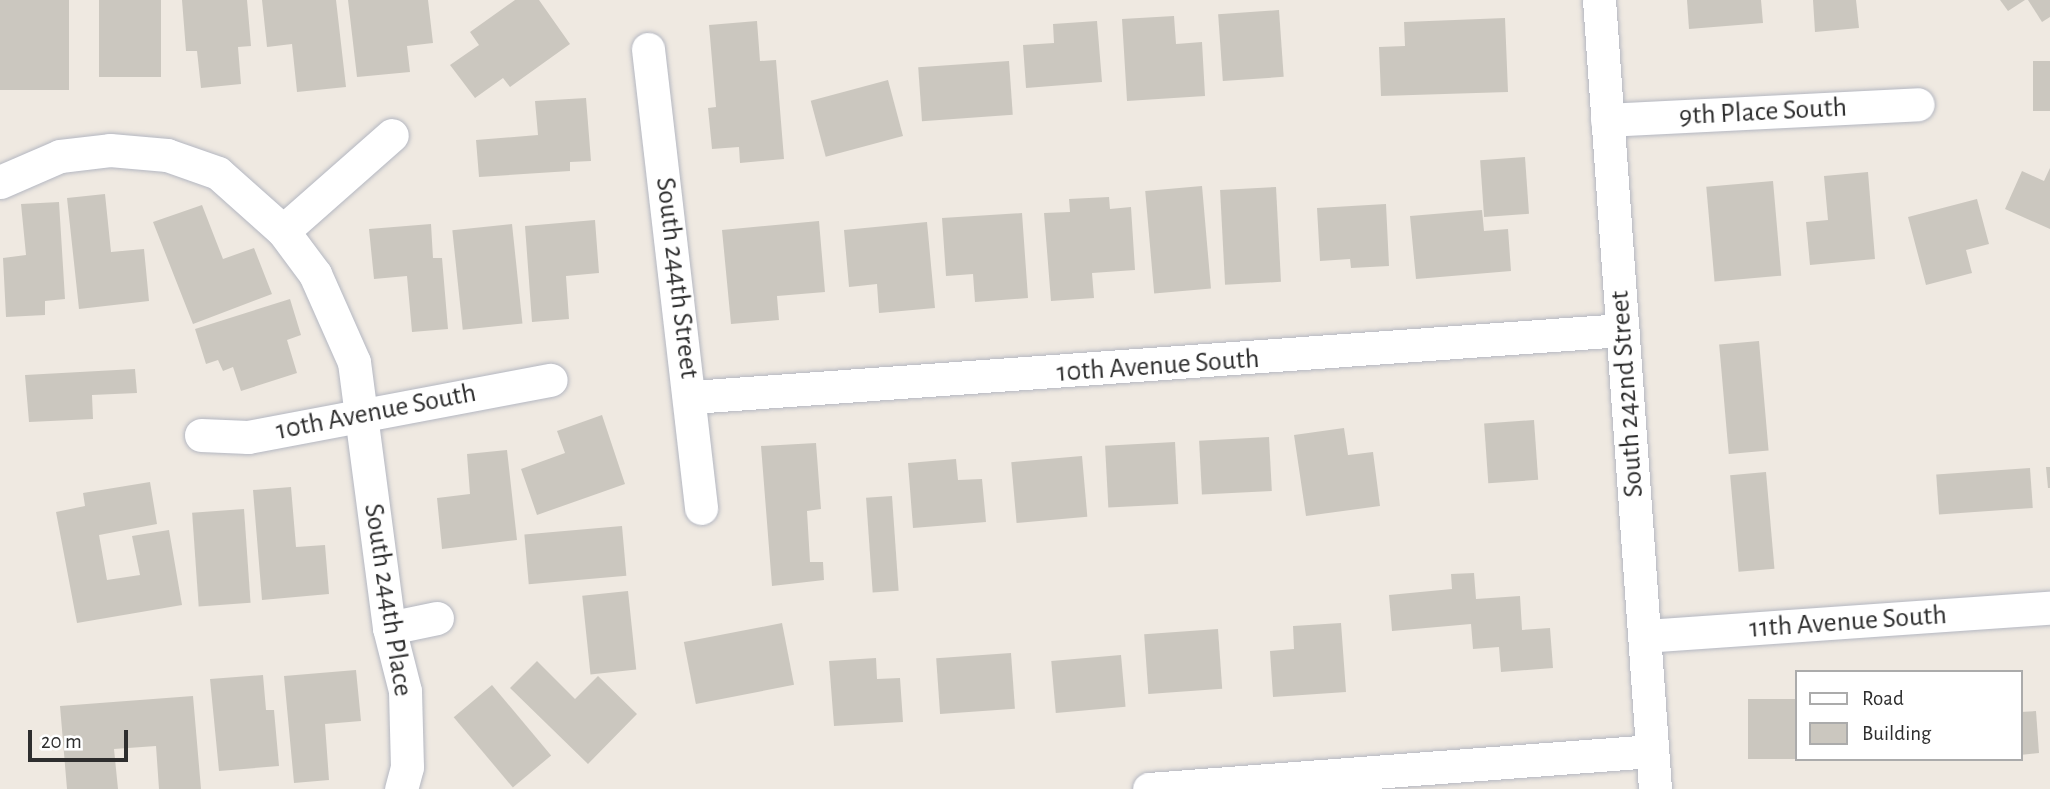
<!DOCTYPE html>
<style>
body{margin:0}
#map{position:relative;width:2050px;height:789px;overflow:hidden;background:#efe9e1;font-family:"Alegreya Sans",sans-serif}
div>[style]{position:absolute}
.building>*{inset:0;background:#cbc7bf;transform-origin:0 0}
.roads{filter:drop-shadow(0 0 2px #b4b7c1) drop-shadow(0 0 2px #b4b7c1)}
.minor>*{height:33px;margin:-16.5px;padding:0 16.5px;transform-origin:16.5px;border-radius:16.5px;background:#fff}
span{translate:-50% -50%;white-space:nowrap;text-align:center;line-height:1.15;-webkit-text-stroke:5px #fff;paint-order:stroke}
.street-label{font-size:28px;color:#2e2e2e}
.legend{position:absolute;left:1795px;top:670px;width:228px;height:91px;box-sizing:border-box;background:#fff;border:2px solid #ababab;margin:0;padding:9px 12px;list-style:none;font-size:21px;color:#2e2e2e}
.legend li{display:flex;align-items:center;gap:14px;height:35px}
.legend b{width:35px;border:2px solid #ababab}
.scale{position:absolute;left:28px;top:730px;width:100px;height:32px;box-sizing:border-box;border:4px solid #2e2e2e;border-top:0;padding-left:9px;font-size:21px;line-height:24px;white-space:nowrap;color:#2e2e2e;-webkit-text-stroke:5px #fff;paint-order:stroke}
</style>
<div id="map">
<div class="building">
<div style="left:0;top:0;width:69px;height:90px"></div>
<div style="left:99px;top:0;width:62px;height:77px"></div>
<div style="clip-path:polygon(182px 0,247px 0,251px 46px,238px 47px,241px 84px,201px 88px,197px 51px,186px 51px)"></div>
<div style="clip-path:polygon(262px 0,336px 0,346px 87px,297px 92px,292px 44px,267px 47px)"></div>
<div style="clip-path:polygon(348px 0,428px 0,433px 43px,407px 46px,410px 72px,357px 77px)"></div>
<div style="clip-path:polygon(515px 0,539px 0,570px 44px,510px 87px,503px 78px,475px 98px,450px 65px,479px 45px,470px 32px)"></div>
<div style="clip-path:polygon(1687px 0,1761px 0,1763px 23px,1689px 29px)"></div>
<div style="clip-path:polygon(1813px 0,1856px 0,1859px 28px,1815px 32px)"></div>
<div style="clip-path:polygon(2000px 0,2025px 0,2008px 11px)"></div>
<div style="clip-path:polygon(2028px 0,2050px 0,2050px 17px,2042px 22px)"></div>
<div style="left:1279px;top:10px;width:67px;height:61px;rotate:86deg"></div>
<div style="clip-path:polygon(1174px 16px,1176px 44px,1202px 42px,1205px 96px,1127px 101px,1122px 19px)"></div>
<div style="clip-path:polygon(1505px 18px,1508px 92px,1381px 96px,1379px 47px,1405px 46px,1404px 22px)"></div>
<div style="clip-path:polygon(757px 21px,760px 61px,776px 60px,784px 159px,740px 163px,739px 147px,712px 149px,708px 108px,716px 107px,709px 25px)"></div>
<div style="clip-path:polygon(1097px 21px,1102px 82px,1026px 88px,1023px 45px,1054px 43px,1053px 24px)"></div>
<div style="left:1009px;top:61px;width:54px;height:91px;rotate:86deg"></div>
<div style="left:2033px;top:61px;width:17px;height:50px"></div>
<div style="left:888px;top:80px;width:58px;height:80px;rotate:75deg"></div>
<div style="clip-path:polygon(586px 98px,591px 161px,570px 162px,570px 171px,479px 177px,476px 140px,538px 135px,535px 101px)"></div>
<div style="left:1525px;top:157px;width:57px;height:45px;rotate:86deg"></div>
<div style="clip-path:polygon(2050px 168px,2050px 229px,2005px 209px,2022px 171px,2044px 181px)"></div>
<div style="clip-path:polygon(1868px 172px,1875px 259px,1810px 265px,1806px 222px,1828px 220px,1824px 176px)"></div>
<div style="left:1773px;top:181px;width:95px;height:67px;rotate:85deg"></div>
<div style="left:1202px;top:186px;width:103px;height:57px;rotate:85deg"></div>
<div style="left:1276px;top:187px;width:95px;height:56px;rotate:87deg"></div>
<div style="clip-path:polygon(105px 194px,111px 252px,144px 249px,149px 301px,79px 309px,67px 198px)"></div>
<div style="clip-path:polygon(1109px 197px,1110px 209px,1131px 207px,1135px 270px,1092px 273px,1094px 298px,1051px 301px,1044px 213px,1070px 212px,1069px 199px)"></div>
<div style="clip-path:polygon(1977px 199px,1989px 244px,1966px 250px,1972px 273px,1926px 285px,1908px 217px)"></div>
<div style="clip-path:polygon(59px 202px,65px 299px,45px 301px,45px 315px,6px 317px,3px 258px,26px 255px,21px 204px)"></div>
<div style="clip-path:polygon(1386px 204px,1389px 266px,1351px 268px,1350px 259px,1320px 261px,1317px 208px)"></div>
<div style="clip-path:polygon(202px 205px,223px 259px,254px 248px,272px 294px,193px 324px,153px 222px)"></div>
<div style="clip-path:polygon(1482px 210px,1484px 231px,1508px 229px,1511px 271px,1416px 279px,1410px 216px)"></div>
<div style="clip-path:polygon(1022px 213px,1028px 298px,975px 302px,973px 274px,946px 276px,942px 218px)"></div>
<div style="clip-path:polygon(595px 220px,599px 273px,566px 276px,569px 319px,532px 322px,525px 226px)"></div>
<div style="clip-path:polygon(819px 221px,825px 292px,777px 296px,779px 320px,731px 324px,722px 230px)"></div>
<div style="clip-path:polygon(927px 222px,935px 308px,879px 313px,877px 284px,849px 287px,844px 230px)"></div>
<div style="clip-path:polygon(431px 224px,433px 258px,442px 258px,448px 329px,412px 332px,407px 276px,374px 279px,369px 229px)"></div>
<div style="left:512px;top:224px;width:100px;height:60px;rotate:84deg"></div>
<div style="clip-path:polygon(290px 299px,301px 335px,287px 340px,297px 373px,241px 391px,233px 367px,223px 371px,218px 360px,206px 364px,195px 329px)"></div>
<div style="left:1759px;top:341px;width:110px;height:40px;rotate:85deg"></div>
<div style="clip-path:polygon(135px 369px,137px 393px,92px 395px,93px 419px,29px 422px,25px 375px)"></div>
<div style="clip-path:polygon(602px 415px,625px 484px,537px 515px,521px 469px,565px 453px,557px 431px)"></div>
<div style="left:1534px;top:420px;width:60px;height:50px;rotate:86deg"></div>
<div style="clip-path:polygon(1344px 428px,1348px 455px,1373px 452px,1380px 506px,1306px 516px,1294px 435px)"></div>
<div style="left:1269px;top:437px;width:54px;height:70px;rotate:87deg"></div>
<div style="left:1175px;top:442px;width:62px;height:70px;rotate:87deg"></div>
<div style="clip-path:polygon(816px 443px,821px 509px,807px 511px,810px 562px,823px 562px,824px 580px,772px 586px,761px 446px)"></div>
<div style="clip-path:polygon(507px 450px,517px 540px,442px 549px,437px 498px,470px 494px,467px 454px)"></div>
<div style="left:1082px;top:456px;width:61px;height:71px;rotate:85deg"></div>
<div style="clip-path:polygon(956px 459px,958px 480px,982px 479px,986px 522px,913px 528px,908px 463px)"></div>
<div style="clip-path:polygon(2046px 467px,2050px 467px,2050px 488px,2048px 488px)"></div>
<div style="left:2030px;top:468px;width:40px;height:94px;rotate:86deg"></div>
<div style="left:1766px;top:472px;width:97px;height:36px;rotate:85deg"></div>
<div style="clip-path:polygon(150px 482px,157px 524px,99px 535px,107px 580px,140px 575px,132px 536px,169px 530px,182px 605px,77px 623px,56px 512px,85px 506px,83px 493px)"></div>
<div style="clip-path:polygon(291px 487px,296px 547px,325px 545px,329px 594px,262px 600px,253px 490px)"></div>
<div style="left:892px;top:496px;width:95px;height:26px;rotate:86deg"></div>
<div style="left:244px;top:509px;width:94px;height:52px;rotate:86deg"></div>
<div style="left:622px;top:526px;width:50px;height:98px;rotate:85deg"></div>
<div style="clip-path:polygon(1474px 573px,1476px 599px,1520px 596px,1522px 630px,1550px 628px,1553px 668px,1501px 672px,1499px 647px,1473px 649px,1471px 624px,1392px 631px,1389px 595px,1452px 589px,1451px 574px)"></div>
<div style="left:628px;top:591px;width:79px;height:46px;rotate:84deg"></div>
<div style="left:782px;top:623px;width:63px;height:100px;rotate:79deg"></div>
<div style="clip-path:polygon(1341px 623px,1346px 692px,1273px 697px,1270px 651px,1294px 649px,1293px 626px)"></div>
<div style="left:1218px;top:629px;width:60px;height:74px;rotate:86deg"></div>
<div style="left:1011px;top:653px;width:56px;height:75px;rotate:86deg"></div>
<div style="left:1121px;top:655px;width:52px;height:70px;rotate:85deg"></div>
<div style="clip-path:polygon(876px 658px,877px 679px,900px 678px,903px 722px,834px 726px,829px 661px)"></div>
<div style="clip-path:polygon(537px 661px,575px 699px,598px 676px,637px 714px,588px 764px,510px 688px)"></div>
<div style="clip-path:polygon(356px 670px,361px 721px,325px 724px,329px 780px,294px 783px,284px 676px)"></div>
<div style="clip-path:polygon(263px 675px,266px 710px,274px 710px,279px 766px,219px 771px,210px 679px)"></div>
<div style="left:492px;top:685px;width:92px;height:50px;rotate:50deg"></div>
<div style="clip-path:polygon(193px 696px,201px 789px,159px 789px,156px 746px,114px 749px,118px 789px,67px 789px,60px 706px)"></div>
<div style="left:1796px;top:699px;width:60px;height:48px;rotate:90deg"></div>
<div style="clip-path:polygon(2036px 711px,2039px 753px,2020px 755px,2020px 712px)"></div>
</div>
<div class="roads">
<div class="minor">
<div style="left:1599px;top:0;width:791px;rotate:85.94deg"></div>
<div style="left:648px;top:49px;width:462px;rotate:83.4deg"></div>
<div style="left:1607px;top:120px;width:311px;rotate:-2.9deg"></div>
<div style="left:0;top:182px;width:65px;rotate:-23.4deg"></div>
<div style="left:60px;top:156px;width:50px;rotate:-6.8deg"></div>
<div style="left:110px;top:150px;width:57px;rotate:5deg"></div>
<div style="left:167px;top:155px;width:54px;rotate:19.4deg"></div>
<div style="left:218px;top:173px;width:87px;rotate:41.7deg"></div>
<div style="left:283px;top:231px;width:54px;rotate:53.3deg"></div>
<div style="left:315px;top:274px;width:96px;rotate:66.1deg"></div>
<div style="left:354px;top:362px;width:268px;rotate:82.5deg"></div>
<div style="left:389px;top:628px;width:65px;rotate:75.7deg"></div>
<div style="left:405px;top:691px;width:76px;rotate:88.5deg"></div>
<div style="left:407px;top:767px;width:23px;rotate:105deg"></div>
<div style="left:283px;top:231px;width:145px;rotate:-41.4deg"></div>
<div style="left:692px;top:397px;width:933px;rotate:-4.12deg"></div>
<div style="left:201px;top:435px;width:47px;rotate:2.4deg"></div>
<div style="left:248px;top:437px;width:308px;rotate:-10.7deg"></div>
<div style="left:389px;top:628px;width:49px;rotate:-11.8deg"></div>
<div style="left:1645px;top:636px;width:406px;rotate:-4deg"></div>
<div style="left:1149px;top:789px;width:504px;rotate:-4.32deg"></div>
</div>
</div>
<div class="street-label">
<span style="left:1763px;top:112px;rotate:-3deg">9th Place South</span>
<span style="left:677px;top:278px;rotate:83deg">South 244th Street</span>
<span style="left:1158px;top:366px;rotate:-4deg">10th Avenue South</span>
<span style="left:1627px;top:394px;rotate:-94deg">South 242nd Street</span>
<span style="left:376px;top:412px;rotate:-11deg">10th Avenue South</span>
<span style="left:388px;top:600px;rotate:81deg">South 244th Place</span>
<span style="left:1848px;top:622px;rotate:-4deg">11th Avenue South</span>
</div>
<ul class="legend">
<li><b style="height:9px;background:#fff"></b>Road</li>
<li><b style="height:19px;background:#cbc7bf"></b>Building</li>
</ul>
<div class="scale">20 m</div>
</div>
